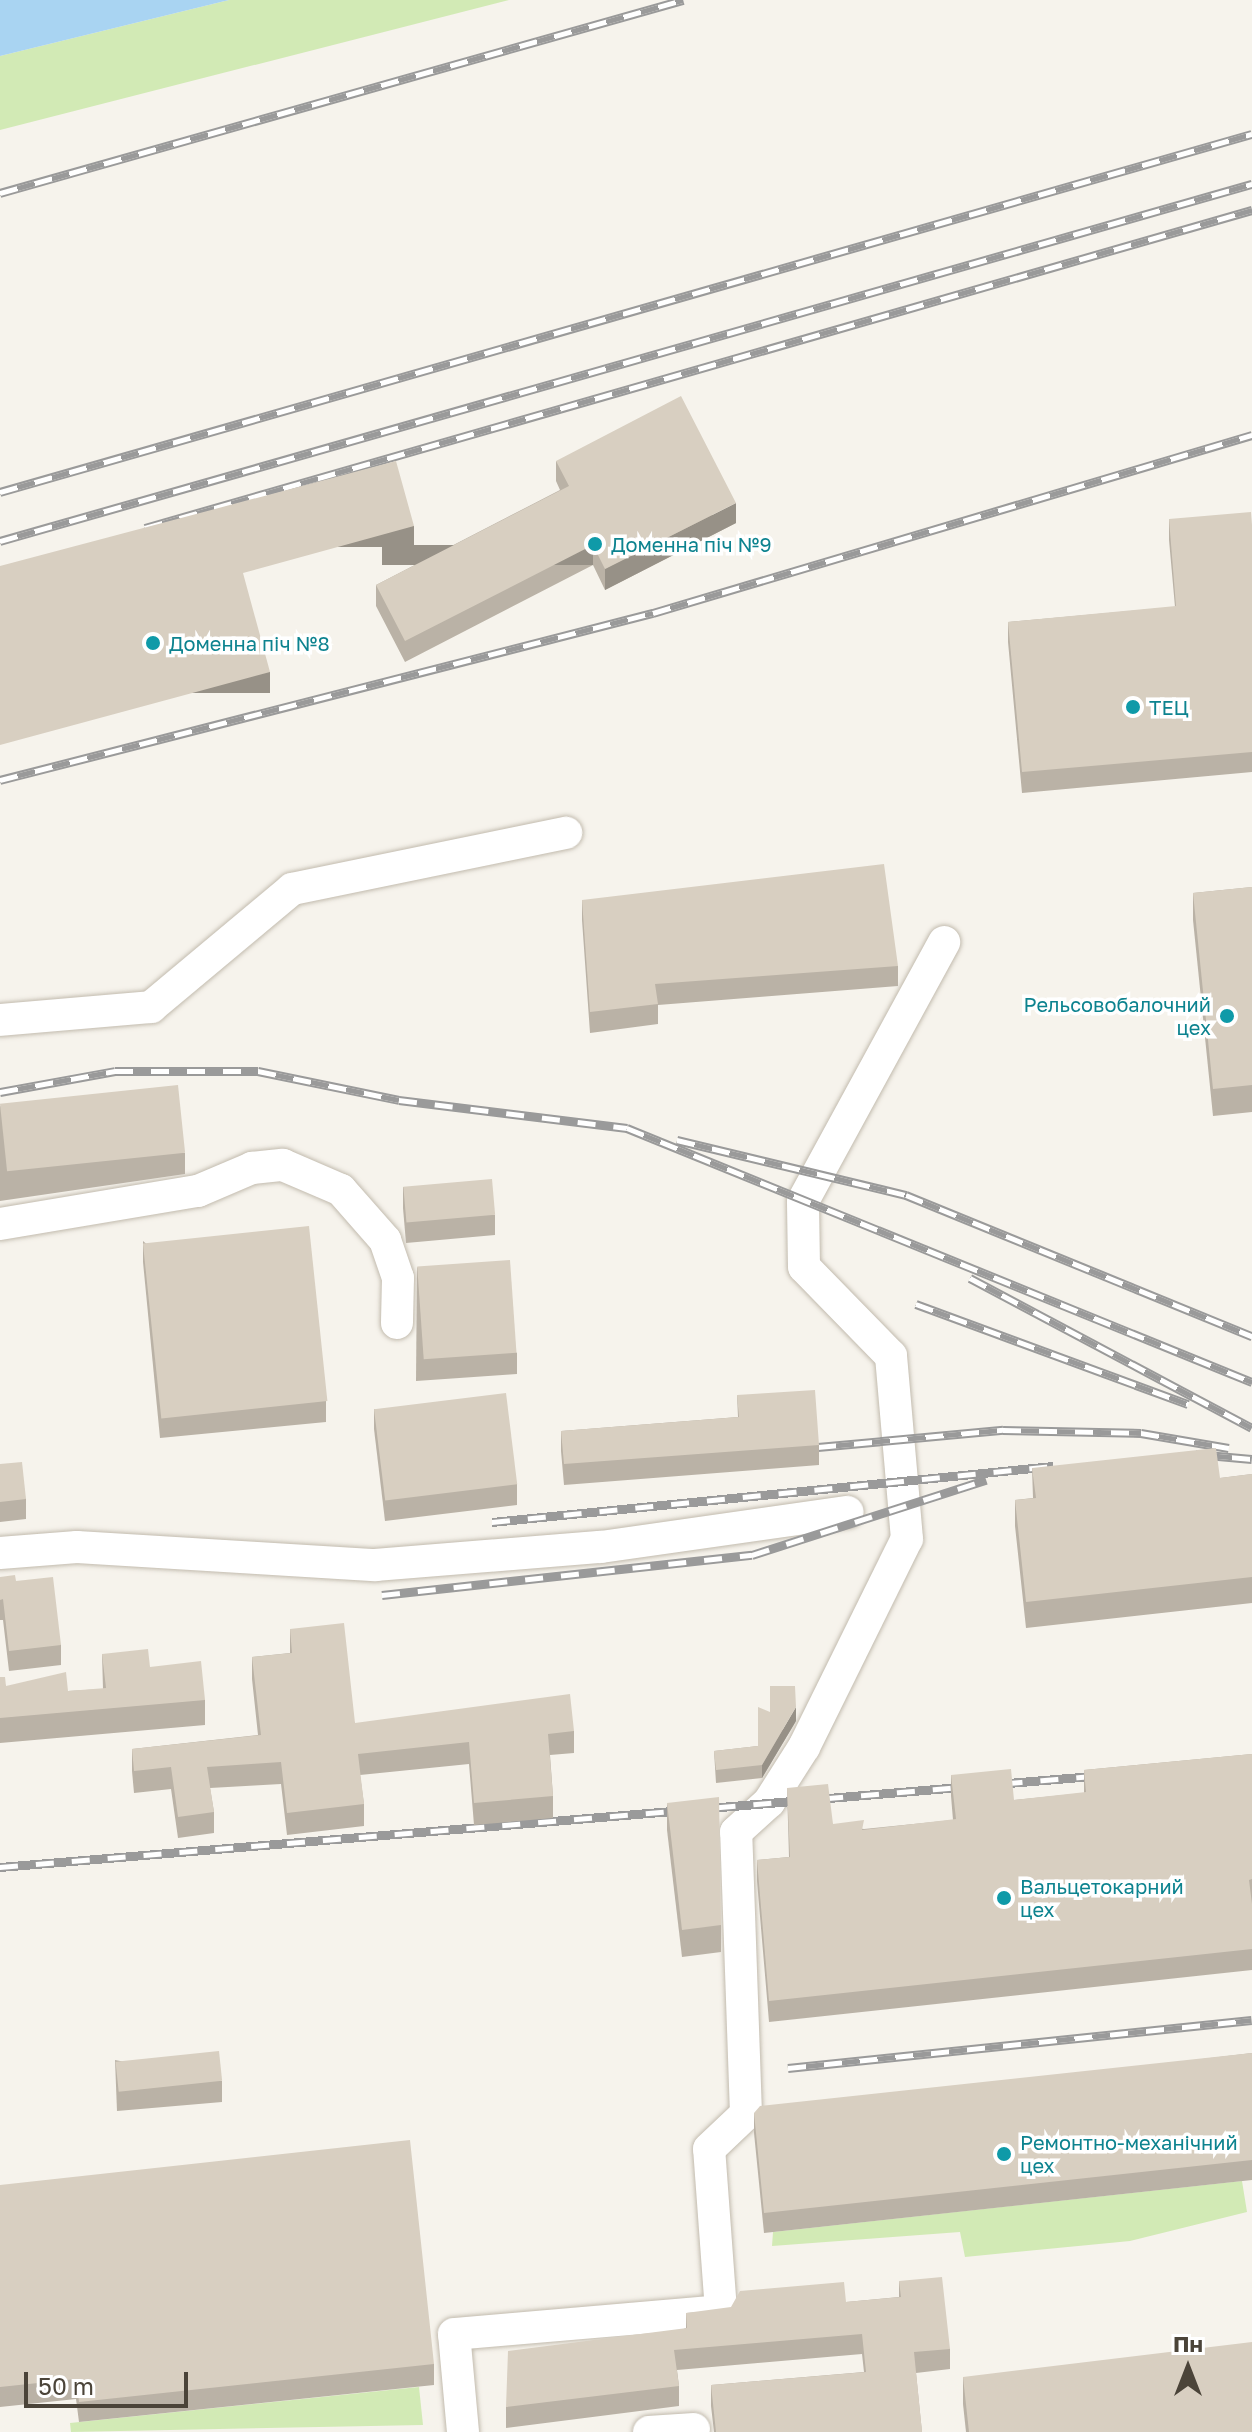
<!DOCTYPE html>
<meta charset="utf-8">
<style>
body{margin:0}
#map{position:relative;width:1252px;height:2432px;overflow:hidden;background:#f6f3ec;font-family:"Golos Text",sans-serif}
div>[style]{position:absolute}
.green>*{inset:0;background:#d2eab5}
.water>*{inset:0;background:#a9d4f2}
.roads{filter:drop-shadow(0 0 2px #c2bbae) drop-shadow(0 0 2px #c2bbae)}
.minor>*{height:32px;margin:-16px;padding:0 16px;transform-origin:16px;border-radius:16px;background:#fff}
.rail>*{height:9px;margin-top:-4.5px;transform-origin:0;background:repeating-linear-gradient(90deg,#fff 0 18px,#9a9a9a 0 36px);box-sizing:border-box;border-block:2px solid #9a9a9a}
.wall>*{inset:0;background:#bab2a6}
.shaded-wall>*{inset:0;background:#979187;transform-origin:0 0}
.building>*{inset:0;background:#d8cfc1;transform-origin:0 0}
.dots>*{width:22px;height:22px;translate:-50% -50%;box-sizing:border-box;border:4px solid #fff;border-radius:50%}
span{translate:-50% -50%;white-space:nowrap;text-align:center;line-height:1.15;-webkit-text-stroke:7px #fff;paint-order:stroke}
.culture-label{font-size:20px;color:#0d838f}
.left{translate:0 -50%;text-align:left}
.right{translate:-100% -50%;text-align:right}
.north{position:absolute;left:1148px;top:2328px;width:80px;height:80px;-webkit-text-stroke:6px #fff;paint-order:stroke;rotate:0deg;font-size:22px;font-weight:700;line-height:32px;text-align:center;color:#4b4439}
.north::after{content:'';display:block;margin:auto;width:28px;height:36px;background:#4b4439;clip-path:polygon(50% 0,100% 100%,50% 72%,0 100%)}
.scale{position:absolute;left:24px;top:2372px;width:164px;height:36px;box-sizing:border-box;border:4px solid #4b4439;border-top:0;padding-left:10px;font-size:24px;line-height:28px;white-space:nowrap;color:#4b4439;-webkit-text-stroke:6px #fff;paint-order:stroke}
</style>
<div id="map">
<div class="green">
<div style="clip-path:polygon(229px 0,509px 0,0 130px,0 56px)"></div>
<div style="clip-path:polygon(1242px 2181px,1247px 2212px,1130px 2241px,965px 2257px,960px 2232px,772px 2246px,773px 2232px)"></div>
<div style="clip-path:polygon(419px 2387px,423px 2425px,71px 2432px,70px 2423px)"></div>
</div>
<div class="water">
<div style="clip-path:polygon(0 0,229px 0,0 56px)"></div>
</div>
<div class="roads">
<div class="minor">
<div style="left:0;top:1020px;width:152px;rotate:-4.9deg"></div>
<div style="left:151px;top:1007px;width:184px;rotate:-39.9deg"></div>
<div style="left:292px;top:889px;width:280px;rotate:-11.6deg"></div>
<div style="left:0;top:1224px;width:201px;rotate:-9.5deg"></div>
<div style="left:198px;top:1191px;width:59px;rotate:-23.1deg"></div>
<div style="left:252px;top:1168px;width:31px;rotate:-6deg"></div>
<div style="left:283px;top:1165px;width:63px;rotate:23.3deg"></div>
<div style="left:341px;top:1190px;width:67px;rotate:48.7deg"></div>
<div style="left:385px;top:1240px;width:40px;rotate:71.1deg"></div>
<div style="left:398px;top:1278px;width:45px;rotate:91.3deg"></div>
<div style="left:0;top:1553px;width:77px;rotate:-4.5deg"></div>
<div style="left:77px;top:1547px;width:299px;rotate:3.5deg"></div>
<div style="left:375px;top:1565px;width:227px;rotate:-4.6deg"></div>
<div style="left:601px;top:1547px;width:249px;rotate:-8.1deg"></div>
<div style="left:463px;top:2432px;width:98px;rotate:-95.2deg"></div>
<div style="left:454px;top:2334px;width:268px;rotate:-4.9deg"></div>
<div style="left:721px;top:2311px;width:162px;rotate:-94.2deg"></div>
<div style="left:709px;top:2149px;width:51px;rotate:-43.4deg"></div>
<div style="left:746px;top:2114px;width:282px;rotate:-92deg"></div>
<div style="left:736px;top:1832px;width:45px;rotate:-42.3deg"></div>
<div style="left:769px;top:1802px;width:65px;rotate:-57.5deg"></div>
<div style="left:804px;top:1747px;width:232px;rotate:-63.7deg"></div>
<div style="left:907px;top:1539px;width:184px;rotate:-95deg"></div>
<div style="left:891px;top:1356px;width:124px;rotate:-134.3deg"></div>
<div style="left:804px;top:1267px;width:66px;rotate:-90.9deg"></div>
<div style="left:803px;top:1201px;width:295px;rotate:-61.4deg"></div>
<div style="left:649px;top:2432px;width:45px;rotate:-3.8deg"></div>
</div>
</div>
<div class="rail">
<div style="left:0;top:193px;width:710px;rotate:-15.78deg"></div>
<div style="left:0;top:492px;width:1302px;rotate:-15.96deg"></div>
<div style="left:145px;top:528px;width:1152px;rotate:-16.03deg"></div>
<div style="left:0;top:541px;width:1302px;rotate:-15.92deg"></div>
<div style="left:0;top:780px;width:674px;rotate:-14.35deg"></div>
<div style="left:653px;top:613px;width:625px;rotate:-16.55deg"></div>
<div style="left:0;top:1092px;width:117px;rotate:-10.3deg"></div>
<div style="left:115px;top:1071px;width:143px"></div>
<div style="left:258px;top:1071px;width:144px;rotate:11.6deg"></div>
<div style="left:399px;top:1100px;width:230px;rotate:7deg"></div>
<div style="left:627px;top:1128px;width:675px;rotate:22.12deg"></div>
<div style="left:677px;top:1140px;width:236px;rotate:13.5deg"></div>
<div style="left:906px;top:1195px;width:374px;rotate:22.2deg"></div>
<div style="left:970px;top:1278px;width:319px;rotate:28deg"></div>
<div style="left:916px;top:1304px;width:290px;rotate:20.2deg"></div>
<div style="left:818px;top:1447px;width:186px;rotate:-5.3deg"></div>
<div style="left:1003px;top:1430px;width:138px;rotate:1.2deg"></div>
<div style="left:1141px;top:1433px;width:89px;rotate:9.7deg"></div>
<div style="left:1196px;top:1454px;width:56px;rotate:5.1deg"></div>
<div style="left:492px;top:1522px;width:564px;rotate:-5.7deg"></div>
<div style="left:382px;top:1595px;width:372px;rotate:-6.2deg"></div>
<div style="left:752px;top:1555px;width:246px;rotate:-17.8deg"></div>
<div style="left:0;top:1867px;width:1108px;rotate:-4.76deg"></div>
<div style="left:788px;top:2068px;width:466px;rotate:-5.9deg"></div>
</div>
<div class="wall">
<div style="clip-path:polygon(556px 461px,736px 523px,605px 590px,593px 565px,405px 662px,376px 606px,376px 585px,560px 490px,556px 481px)"></div>
<div style="clip-path:polygon(1169px 519px,1252px 525px,1252px 772px,1022px 793px,1008px 642px,1008px 622px,1175px 607px,1169px 540px)"></div>
<div style="clip-path:polygon(1252px 887px,1252px 1112px,1213px 1116px,1193px 920px,1193px 893px)"></div>
<div style="clip-path:polygon(582px 900px,898px 966px,898px 986px,658px 1005px,658px 1024px,590px 1033px,582px 920px)"></div>
<div style="clip-path:polygon(0 1106px,185px 1153px,185px 1174px,0 1201px)"></div>
<div style="clip-path:polygon(403px 1187px,495px 1215px,495px 1235px,406px 1243px,403px 1208px)"></div>
<div style="clip-path:polygon(143px 1241px,326px 1401px,326px 1422px,160px 1438px,143px 1262px)"></div>
<div style="clip-path:polygon(417px 1267px,517px 1353px,517px 1374px,416px 1381px)"></div>
<div style="clip-path:polygon(737px 1395px,819px 1445px,819px 1465px,564px 1485px,561px 1451px,561px 1431px,738px 1417px)"></div>
<div style="clip-path:polygon(374px 1409px,517px 1484px,517px 1505px,385px 1521px,374px 1429px)"></div>
<div style="clip-path:polygon(0 1464px,26px 1499px,26px 1519px,0 1522px)"></div>
<div style="clip-path:polygon(1032px 1468px,1220px 1478px,1252px 1474px,1252px 1603px,1026px 1628px,1015px 1526px,1015px 1500px,1033px 1498px)"></div>
<div style="clip-path:polygon(0 1577px,16px 1581px,61px 1645px,61px 1665px,9px 1671px,3px 1620px,0 1620px)"></div>
<div style="clip-path:polygon(290px 1629px,355px 1723px,574px 1731px,574px 1753px,550px 1755px,553px 1796px,553px 1818px,474px 1825px,469px 1764px,360px 1775px,364px 1804px,364px 1826px,287px 1835px,281px 1784px,210px 1788px,214px 1812px,214px 1833px,178px 1838px,171px 1789px,134px 1793px,132px 1771px,132px 1749px,258px 1735px,252px 1679px,252px 1657px,290px 1653px)"></div>
<div style="clip-path:polygon(102px 1654px,150px 1667px,205px 1700px,205px 1725px,0 1743px,0 1677px,6px 1686px,68px 1691px,103px 1689px)"></div>
<div style="clip-path:polygon(796px 1721px,762px 1778px,716px 1783px,714px 1751px,758px 1746px)"></div>
<div style="clip-path:polygon(1252px 1754px,1252px 1970px,769px 2022px,757px 1881px,757px 1860px,789px 1857px,787px 1788px,833px 1824px,864px 1829px,953px 1820px,951px 1796px,951px 1775px,1014px 1800px,1084px 1793px,1084px 1770px)"></div>
<div style="clip-path:polygon(667px 1803px,721px 1925px,721px 1952px,682px 1957px,667px 1830px)"></div>
<div style="clip-path:polygon(1252px 2053px,1252px 2180px,764px 2233px,754px 2133px,754px 2113px)"></div>
<div style="clip-path:polygon(115px 2060px,222px 2081px,222px 2102px,117px 2111px)"></div>
<div style="clip-path:polygon(0 2185px,434px 2364px,434px 2385px,79px 2422px,76px 2399px,0 2407px)"></div>
<div style="clip-path:polygon(899px 2281px,950px 2349px,950px 2369px,916px 2373px,922px 2432px,714px 2432px,711px 2406px,711px 2385px,864px 2372px,862px 2354px,677px 2370px,679px 2386px,679px 2406px,506px 2428px,506px 2407px,686px 2328px,686px 2313px,846px 2302px,899px 2297px)"></div>
<div style="clip-path:polygon(963px 2377px,1252px 2432px,966px 2432px,963px 2404px)"></div>
</div>
<div class="shaded-wall">
<div style="clip-path:polygon(736px 503px,736px 523px,605px 590px,605px 569px)"></div>
<div style="left:414px;top:526px;width:21px;height:177px;rotate:90deg"></div>
<div style="left:593px;top:545px;width:20px;height:211px;rotate:90deg"></div>
<div style="left:270px;top:672px;width:21px;height:280px;rotate:90deg"></div>
<div style="clip-path:polygon(796px 1707px,796px 1721px,762px 1778px,762px 1765px)"></div>
</div>
<div class="building">
<div style="clip-path:polygon(681px 396px,736px 503px,605px 569px,593px 545px,405px 641px,376px 585px,569px 486px,556px 461px)"></div>
<div style="clip-path:polygon(396px 461px,414px 526px,243px 573px,270px 672px,0 745px,0 566px)"></div>
<div style="clip-path:polygon(1251px 512px,1252px 525px,1252px 752px,1022px 772px,1008px 622px,1176px 606px,1169px 519px)"></div>
<div style="clip-path:polygon(884px 864px,898px 966px,655px 984px,658px 1004px,590px 1012px,582px 900px)"></div>
<div style="clip-path:polygon(1252px 887px,1252px 1085px,1213px 1089px,1193px 893px)"></div>
<div style="left:178px;top:1085px;width:68px;height:179px;rotate:84deg"></div>
<div style="left:492px;top:1179px;width:36px;height:89px;rotate:85deg"></div>
<div style="left:309px;top:1226px;width:176px;height:167px;rotate:84deg"></div>
<div style="left:510px;top:1260px;width:93px;height:93px;rotate:86deg"></div>
<div style="clip-path:polygon(815px 1390px,819px 1445px,564px 1464px,561px 1431px,739px 1417px,737px 1395px)"></div>
<div style="left:506px;top:1393px;width:92px;height:133px;rotate:83deg"></div>
<div style="clip-path:polygon(1216px 1448px,1220px 1478px,1252px 1474px,1252px 1577px,1026px 1602px,1015px 1500px,1036px 1498px,1032px 1468px)"></div>
<div style="clip-path:polygon(22px 1462px,26px 1499px,0 1502px,0 1464px)"></div>
<div style="clip-path:polygon(15px 1575px,16px 1581px,53px 1577px,61px 1645px,9px 1651px,3px 1599px,0 1600px,0 1577px)"></div>
<div style="clip-path:polygon(344px 1623px,355px 1723px,570px 1694px,574px 1731px,548px 1734px,553px 1796px,474px 1803px,469px 1742px,358px 1754px,364px 1804px,287px 1813px,281px 1762px,207px 1767px,214px 1812px,178px 1817px,171px 1767px,134px 1771px,132px 1749px,261px 1735px,252px 1657px,292px 1653px,290px 1629px)"></div>
<div style="clip-path:polygon(148px 1649px,150px 1667px,201px 1661px,205px 1700px,0 1718px,0 1677px,5px 1677px,6px 1686px,66px 1672px,68px 1691px,106px 1688px,102px 1654px)"></div>
<div style="clip-path:polygon(770px 1686px,795px 1686px,796px 1707px,762px 1765px,716px 1770px,714px 1751px,758px 1746px,758px 1707px,770px 1712px)"></div>
<div style="clip-path:polygon(1252px 1754px,1252px 1879px,1249px 1880px,1252px 1904px,1252px 1949px,769px 2001px,757px 1860px,790px 1857px,787px 1788px,828px 1784px,833px 1824px,864px 1820px,862px 1830px,956px 1819px,951px 1775px,1011px 1769px,1014px 1800px,1086px 1792px,1084px 1770px)"></div>
<div style="clip-path:polygon(719px 1797px,721px 1925px,682px 1930px,667px 1803px)"></div>
<div style="left:219px;top:2051px;width:30px;height:104px;rotate:84deg"></div>
<div style="clip-path:polygon(1252px 2053px,1252px 2160px,764px 2213px,754px 2113px,760px 2106px)"></div>
<div style="clip-path:polygon(410px 2140px,434px 2364px,79px 2402px,76px 2379px,0 2387px,0 2185px)"></div>
<div style="clip-path:polygon(942px 2277px,950px 2349px,914px 2352px,922px 2432px,716px 2432px,711px 2385px,866px 2372px,862px 2334px,674px 2350px,679px 2386px,506px 2407px,508px 2351px,687px 2328px,686px 2313px,731px 2307px,740px 2291px,844px 2282px,846px 2302px,901px 2297px,899px 2281px)"></div>
<div style="clip-path:polygon(1252px 2342px,1252px 2432px,969px 2432px,963px 2377px)"></div>
</div>
<div class="dots">
<div style="left:595px;top:544px;background:#0f9aa8"></div>
<div style="left:153px;top:643px;background:#0f9aa8"></div>
<div style="left:1133px;top:707px;background:#0f9aa8"></div>
<div style="left:1227px;top:1016px;background:#0f9aa8"></div>
<div style="left:1004px;top:1898px;background:#0f9aa8"></div>
<div style="left:1004px;top:2154px;background:#0f9aa8"></div>
</div>
<div class="culture-label">
<span class="left" style="left:611px;top:544px">Доменна піч №9</span>
<span class="left" style="left:169px;top:643px">Доменна піч №8</span>
<span class="left" style="left:1149px;top:707px">ТЕЦ</span>
<span class="right" style="left:1211px;top:1016px">Рельсовобалочний<br>цех</span>
<span class="left" style="left:1020px;top:1898px">Вальцетокарний<br>цех</span>
<span class="left" style="left:1020px;top:2154px">Ремонтно-механічний<br>цех</span>
</div>
<div class="north">Пн</div>
<div class="scale">50 m</div>
</div>
